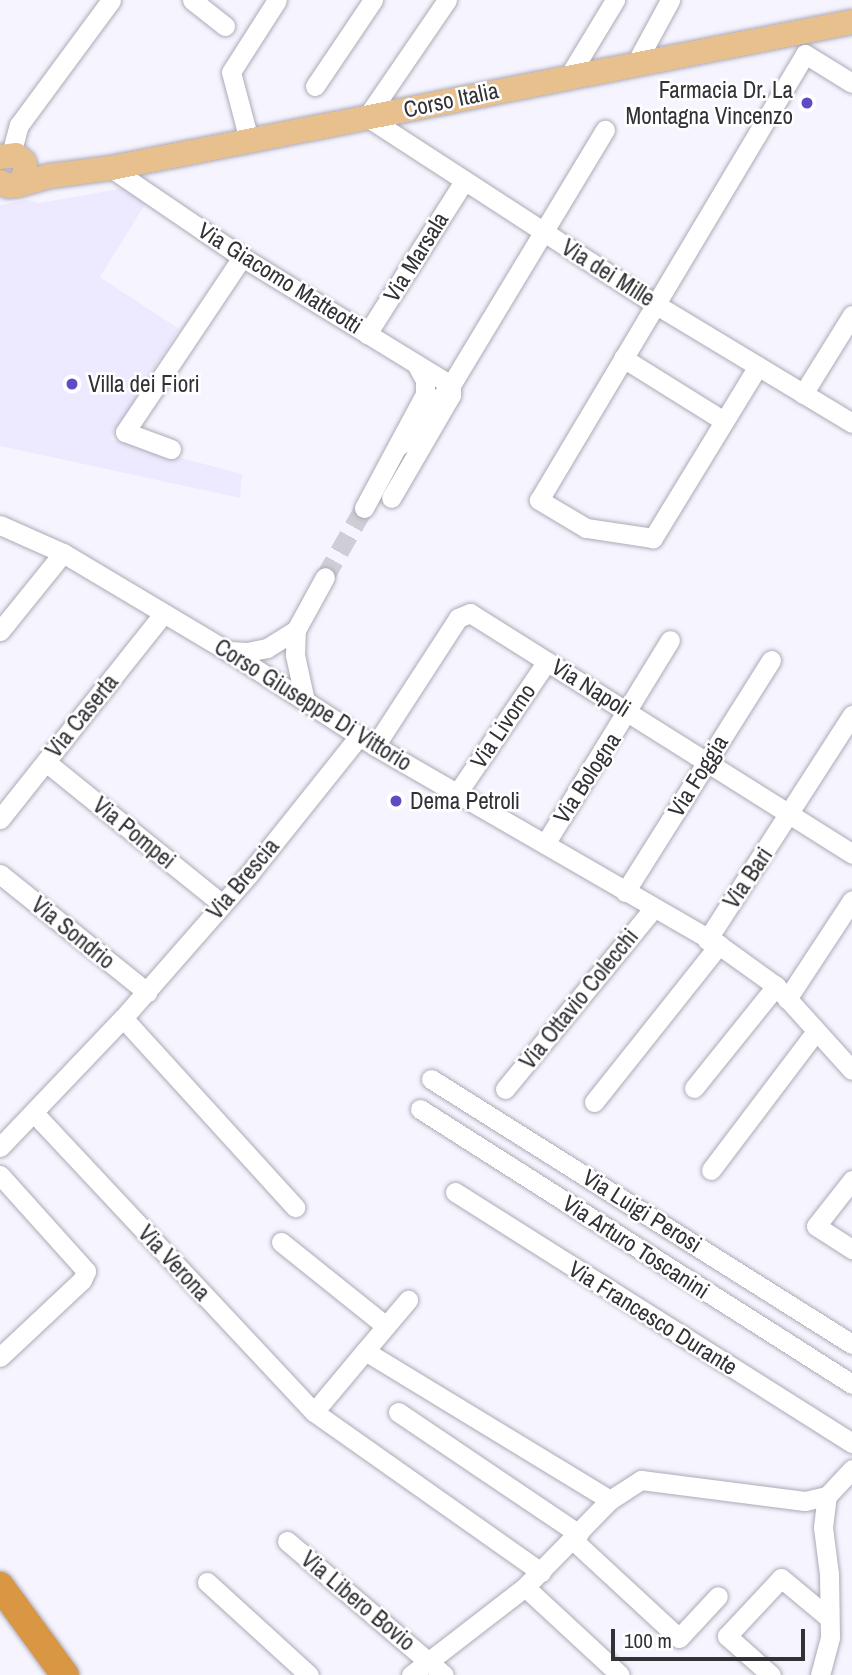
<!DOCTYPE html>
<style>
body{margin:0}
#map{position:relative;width:852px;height:1675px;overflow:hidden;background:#f6f5ff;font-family:"Archivo Narrow",sans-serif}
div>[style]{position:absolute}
.built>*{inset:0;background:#edeaff}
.minor-tunnel>*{height:19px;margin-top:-9.5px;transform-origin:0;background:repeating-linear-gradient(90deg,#cfced7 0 19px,transparent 0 29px)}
.roads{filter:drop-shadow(0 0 2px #acaab6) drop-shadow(0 0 2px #acaab6)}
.minor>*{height:19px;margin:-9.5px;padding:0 9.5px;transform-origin:9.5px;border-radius:9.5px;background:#fff}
.major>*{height:24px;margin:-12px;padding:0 12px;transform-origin:12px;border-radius:12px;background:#e8c08e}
.highway>*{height:28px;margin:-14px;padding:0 14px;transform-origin:14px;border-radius:14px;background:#d99643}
.dots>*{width:19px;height:19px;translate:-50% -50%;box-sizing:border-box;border:4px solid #fff;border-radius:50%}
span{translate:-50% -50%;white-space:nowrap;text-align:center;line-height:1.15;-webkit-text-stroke:5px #fff;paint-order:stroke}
.poi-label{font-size:23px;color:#313136}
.right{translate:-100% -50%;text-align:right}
.left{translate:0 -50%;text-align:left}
.street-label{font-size:23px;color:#313136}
.scale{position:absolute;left:611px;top:1629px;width:194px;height:32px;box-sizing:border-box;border:4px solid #313136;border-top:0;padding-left:9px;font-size:21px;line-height:24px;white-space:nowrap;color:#313136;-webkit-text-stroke:5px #fff;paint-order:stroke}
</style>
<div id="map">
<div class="built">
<div style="clip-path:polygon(125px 188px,146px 203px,100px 277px,179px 329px,110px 439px,242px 474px,240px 498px,0 446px,0 205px,28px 200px,39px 203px)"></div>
</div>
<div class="minor-tunnel">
<div style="left:325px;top:577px;width:79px;rotate:-60.5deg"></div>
</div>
<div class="roads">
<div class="minor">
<div style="left:192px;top:0;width:42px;rotate:38.2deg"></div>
<div style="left:447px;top:0;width:142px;rotate:124.4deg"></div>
<div style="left:367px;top:117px;width:343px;rotate:33deg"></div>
<div style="left:655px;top:304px;width:230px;rotate:31.1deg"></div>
<div style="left:805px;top:54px;width:55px;rotate:31.7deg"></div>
<div style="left:636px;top:63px;width:72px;rotate:-61.6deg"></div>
<div style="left:569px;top:76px;width:89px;rotate:-58.8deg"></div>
<div style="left:315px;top:86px;width:104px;rotate:-56deg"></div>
<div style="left:249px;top:140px;width:70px;rotate:-104.8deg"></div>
<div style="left:231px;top:72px;width:85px;rotate:-57.4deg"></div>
<div style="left:11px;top:154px;width:30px;rotate:-75deg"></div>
<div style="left:19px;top:125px;width:155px;rotate:-53.6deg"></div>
<div style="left:111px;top:168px;width:158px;rotate:34.2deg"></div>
<div style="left:242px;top:257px;width:245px;rotate:31.5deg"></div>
<div style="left:451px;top:385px;width:10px;rotate:90deg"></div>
<div style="left:451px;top:395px;width:119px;rotate:120.2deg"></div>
<div style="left:367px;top:334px;width:181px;rotate:-57.6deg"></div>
<div style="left:623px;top:358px;width:119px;rotate:32deg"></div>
<div style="left:758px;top:366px;width:202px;rotate:121.4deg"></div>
<div style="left:653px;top:538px;width:68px;rotate:-171.5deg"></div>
<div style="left:586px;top:528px;width:55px;rotate:-149.2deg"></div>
<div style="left:539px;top:500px;width:519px;rotate:-59.19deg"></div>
<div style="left:803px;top:394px;width:93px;rotate:-58.2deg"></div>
<div style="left:400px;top:445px;width:79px;rotate:-49.6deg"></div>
<div style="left:451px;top:385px;width:298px;rotate:-58.9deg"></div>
<div style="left:171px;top:449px;width:49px;rotate:-159.7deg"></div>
<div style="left:125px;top:432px;width:211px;rotate:-56.2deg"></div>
<div style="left:364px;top:508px;width:129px;rotate:-61.8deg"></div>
<div style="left:425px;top:394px;width:14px;rotate:-90deg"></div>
<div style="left:425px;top:380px;width:18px;rotate:-119deg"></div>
<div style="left:0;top:525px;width:69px;rotate:24deg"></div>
<div style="left:63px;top:553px;width:196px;rotate:30.8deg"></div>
<div style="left:231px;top:653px;width:171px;rotate:32.9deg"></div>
<div style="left:375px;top:746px;width:397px;rotate:30deg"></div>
<div style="left:719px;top:945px;width:70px;rotate:35.7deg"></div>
<div style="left:776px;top:986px;width:113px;rotate:47.9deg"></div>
<div style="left:0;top:631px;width:100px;rotate:-51.1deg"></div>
<div style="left:229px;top:651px;width:18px;rotate:3deg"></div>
<div style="left:247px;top:652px;width:20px;rotate:-11deg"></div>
<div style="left:267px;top:648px;width:34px;rotate:-32deg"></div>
<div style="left:305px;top:701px;width:47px;rotate:-102.3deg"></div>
<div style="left:295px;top:655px;width:25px;rotate:-88deg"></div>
<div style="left:296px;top:630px;width:60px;rotate:-61.3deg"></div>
<div style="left:375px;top:746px;width:153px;rotate:-57deg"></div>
<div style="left:458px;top:618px;width:13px;rotate:-23deg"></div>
<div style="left:470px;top:613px;width:452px;rotate:32.2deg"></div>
<div style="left:46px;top:762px;width:226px;rotate:38.9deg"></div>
<div style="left:458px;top:792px;width:158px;rotate:-55.8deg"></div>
<div style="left:0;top:819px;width:263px;rotate:-51.5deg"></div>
<div style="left:545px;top:844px;width:239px;rotate:-58.5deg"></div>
<div style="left:0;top:874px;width:189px;rotate:38.8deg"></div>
<div style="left:625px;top:892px;width:274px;rotate:-57.8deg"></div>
<div style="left:707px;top:940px;width:268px;rotate:-57.2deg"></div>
<div style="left:787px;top:999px;width:118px;rotate:-56.7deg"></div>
<div style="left:123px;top:1018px;width:256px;rotate:47.7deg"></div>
<div style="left:431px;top:1079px;width:497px;rotate:32.2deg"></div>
<div style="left:694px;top:1088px;width:131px;rotate:-51.2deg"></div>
<div style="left:505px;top:1089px;width:233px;rotate:-50.6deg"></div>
<div style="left:594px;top:1102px;width:201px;rotate:-51.5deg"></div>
<div style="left:420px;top:1109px;width:512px;rotate:32.48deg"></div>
<div style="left:34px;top:1113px;width:410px;rotate:46.9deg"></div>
<div style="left:314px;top:1412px;width:80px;rotate:-50.1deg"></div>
<div style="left:365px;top:1351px;width:287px;rotate:31.3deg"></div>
<div style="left:0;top:1147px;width:178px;rotate:-46.4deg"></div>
<div style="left:123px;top:1018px;width:191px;rotate:-48.8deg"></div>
<div style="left:249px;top:874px;width:176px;rotate:-51.4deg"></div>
<div style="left:711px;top:1170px;width:174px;rotate:-52.9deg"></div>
<div style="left:0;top:1175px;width:129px;rotate:48.1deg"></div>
<div style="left:86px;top:1271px;width:10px;rotate:114deg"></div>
<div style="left:82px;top:1280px;width:112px;rotate:136.8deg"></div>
<div style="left:852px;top:1180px;width:58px;rotate:128deg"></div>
<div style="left:816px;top:1226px;width:43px;rotate:32.6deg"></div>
<div style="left:455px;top:1192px;width:470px;rotate:32.3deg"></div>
<div style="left:281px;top:1242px;width:134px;rotate:38.7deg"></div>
<div style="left:365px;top:1351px;width:67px;rotate:-49.9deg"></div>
<div style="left:314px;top:1412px;width:278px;rotate:35.2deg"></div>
<div style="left:398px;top:1412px;width:218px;rotate:34deg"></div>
<div style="left:573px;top:1540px;width:144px;rotate:42.8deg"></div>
<div style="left:679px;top:1638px;width:57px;rotate:-47.1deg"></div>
<div style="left:287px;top:1541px;width:206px;rotate:40.5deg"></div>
<div style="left:207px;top:1582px;width:138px;rotate:42.4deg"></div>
<div style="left:525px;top:1587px;width:129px;rotate:42.8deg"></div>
<div style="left:411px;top:1675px;width:144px;rotate:-37.7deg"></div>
<div style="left:525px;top:1587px;width:122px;rotate:-45.7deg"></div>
<div style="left:610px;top:1500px;width:37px;rotate:-33deg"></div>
<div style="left:641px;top:1480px;width:165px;rotate:7.3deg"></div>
<div style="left:805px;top:1501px;width:23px;rotate:-13deg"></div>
<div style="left:827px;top:1496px;width:37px;rotate:-47deg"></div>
<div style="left:771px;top:1675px;width:59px;rotate:-138.4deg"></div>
<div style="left:727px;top:1636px;width:79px;rotate:-47deg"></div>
<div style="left:781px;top:1578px;width:62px;rotate:39.8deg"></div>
<div style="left:820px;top:1675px;width:39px;rotate:-75deg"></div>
<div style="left:830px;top:1637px;width:63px;rotate:-90.9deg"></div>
<div style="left:829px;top:1574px;width:47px;rotate:-97.3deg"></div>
<div style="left:823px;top:1527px;width:31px;rotate:-83deg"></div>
</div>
<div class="major">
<div style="left:0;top:157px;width:16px;rotate:-7deg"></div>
<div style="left:16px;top:155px;width:11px;rotate:41deg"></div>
<div style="left:24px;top:162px;width:10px;rotate:79deg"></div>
<div style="left:26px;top:172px;width:15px;rotate:122deg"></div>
<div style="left:18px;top:185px;width:10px;rotate:174deg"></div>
<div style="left:8px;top:186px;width:9px;rotate:-153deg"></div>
<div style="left:18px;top:185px;width:33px;rotate:-16deg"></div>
<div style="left:50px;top:176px;width:62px;rotate:-7.5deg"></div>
<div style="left:111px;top:168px;width:755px;rotate:-11.15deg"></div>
</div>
<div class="highway">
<div style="left:0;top:1586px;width:110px;rotate:53.9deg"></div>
</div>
</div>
<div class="dots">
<div style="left:807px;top:103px;background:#5d4cc4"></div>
<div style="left:72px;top:384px;background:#5d4cc4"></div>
<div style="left:396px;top:801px;background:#5d4cc4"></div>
</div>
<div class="poi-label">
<span class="right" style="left:793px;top:103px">Farmacia Dr. La<br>Montagna Vincenzo</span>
<span class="left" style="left:88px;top:384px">Villa dei Fiori</span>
<span class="left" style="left:410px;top:801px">Dema Petroli</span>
</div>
<div class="street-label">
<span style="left:451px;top:100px;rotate:-12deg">Corso Italia</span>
<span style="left:416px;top:257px;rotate:-58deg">Via Marsala</span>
<span style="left:608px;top:273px;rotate:32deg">Via dei Mille</span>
<span style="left:280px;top:278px;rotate:32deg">Via Giacomo Matteotti</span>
<span style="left:591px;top:688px;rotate:32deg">Via Napoli</span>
<span style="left:313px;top:705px;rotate:32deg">Corso Giuseppe Di Vittorio</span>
<span style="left:82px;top:716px;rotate:-51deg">Via Caserta</span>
<span style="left:503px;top:726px;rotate:-56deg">Via Livorno</span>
<span style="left:698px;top:776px;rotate:-58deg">Via Foggia</span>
<span style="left:587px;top:778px;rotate:-57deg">Via Bologna</span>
<span style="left:134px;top:833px;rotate:39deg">Via Pompei</span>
<span style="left:748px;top:878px;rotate:-56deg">Via Bari</span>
<span style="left:243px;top:879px;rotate:-50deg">Via Brescia</span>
<span style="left:73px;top:933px;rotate:39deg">Via Sondrio</span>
<span style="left:579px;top:999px;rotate:-51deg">Via Ottavio Colecchi</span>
<span style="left:642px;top:1211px;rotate:32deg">Via Luigi Perosi</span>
<span style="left:636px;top:1247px;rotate:33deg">Via Arturo Toscanini</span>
<span style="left:174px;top:1263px;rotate:47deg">Via Verona</span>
<span style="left:653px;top:1318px;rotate:32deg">Via Francesco Durante</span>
<span style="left:358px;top:1601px;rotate:40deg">Via Libero Bovio</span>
</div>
<div class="scale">100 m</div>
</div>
